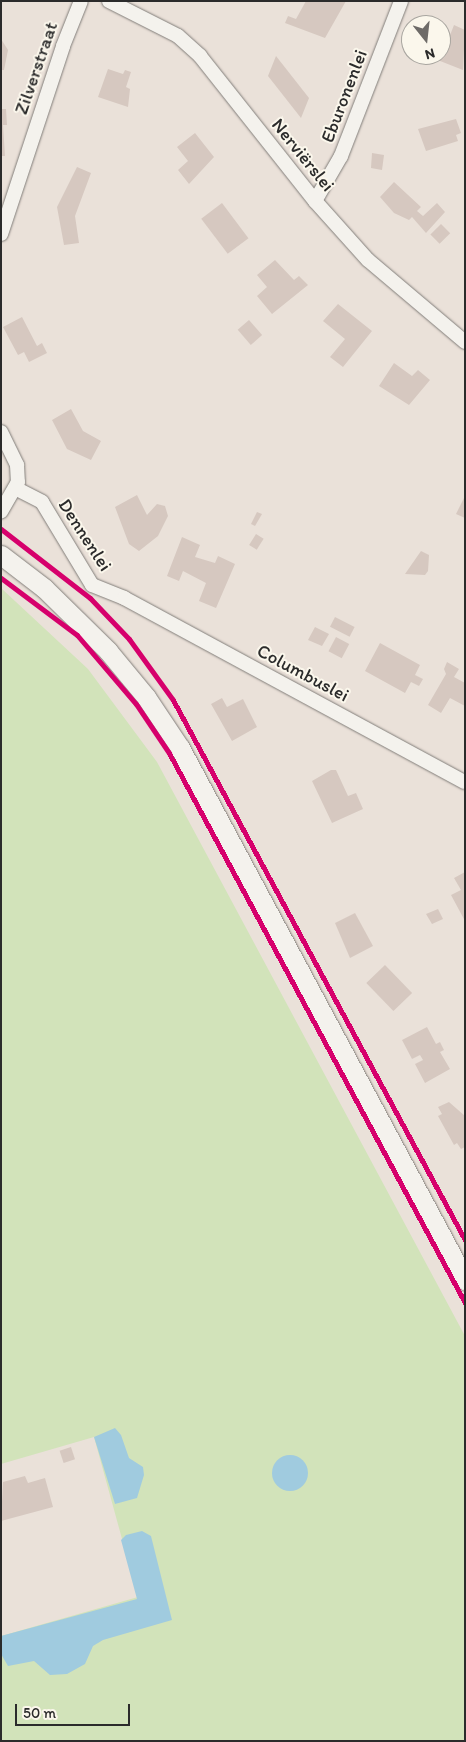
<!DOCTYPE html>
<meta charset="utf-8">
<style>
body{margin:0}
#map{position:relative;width:466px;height:1742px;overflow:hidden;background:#eae1d9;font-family:Itim,sans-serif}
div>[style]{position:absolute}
.green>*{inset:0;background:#d2e3ba}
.water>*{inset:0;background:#a0cbdf}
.round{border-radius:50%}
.building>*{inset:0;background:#d6c8c0;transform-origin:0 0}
.roads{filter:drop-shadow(0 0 1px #817d79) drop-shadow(0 0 1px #817d79)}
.street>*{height:14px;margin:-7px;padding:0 7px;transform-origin:7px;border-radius:7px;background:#f4f2ed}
.secondary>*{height:19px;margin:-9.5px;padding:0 9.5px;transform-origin:9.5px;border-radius:9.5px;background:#f4f2ed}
.cycleway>*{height:5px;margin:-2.5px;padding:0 2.5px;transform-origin:2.5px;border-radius:2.5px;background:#d6006c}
span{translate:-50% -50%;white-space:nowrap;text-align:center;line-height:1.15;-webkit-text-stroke:4px #fbf7ec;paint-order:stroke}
.street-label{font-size:19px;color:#2b2b2b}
.frame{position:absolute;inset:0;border:2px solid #2b2b2b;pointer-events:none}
.north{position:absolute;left:401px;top:15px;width:50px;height:50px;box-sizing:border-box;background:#fbf7ec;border:1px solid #a8a59f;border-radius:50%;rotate:164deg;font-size:14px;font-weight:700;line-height:20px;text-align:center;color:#2b2b2b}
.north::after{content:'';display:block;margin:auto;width:18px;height:22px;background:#6e6b68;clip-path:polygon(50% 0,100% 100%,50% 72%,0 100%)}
.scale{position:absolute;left:15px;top:1704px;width:115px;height:22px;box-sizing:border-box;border:2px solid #2b2b2b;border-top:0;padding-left:6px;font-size:15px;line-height:18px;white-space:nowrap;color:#2b2b2b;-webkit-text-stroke:4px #fbf7ec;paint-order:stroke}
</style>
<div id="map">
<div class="green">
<div style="clip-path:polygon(1px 588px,88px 669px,157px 762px,465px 1336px,465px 1741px,1px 1741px,1px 1636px,138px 1597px,94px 1437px,1px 1464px)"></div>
</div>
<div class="water">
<div style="clip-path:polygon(115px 1428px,121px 1435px,129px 1458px,143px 1467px,144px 1475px,137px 1498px,115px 1504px,94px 1437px)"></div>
<div class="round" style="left:272px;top:1455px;width:36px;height:36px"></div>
<div style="clip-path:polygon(142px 1531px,151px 1536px,172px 1620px,103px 1640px,93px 1646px,85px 1664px,67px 1674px,50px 1675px,34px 1661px,8px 1666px,1px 1654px,1px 1636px,137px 1599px,121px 1540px,126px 1535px)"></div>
</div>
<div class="building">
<div style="clip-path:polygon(306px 1px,346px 1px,325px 38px,285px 23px,288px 16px,296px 19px)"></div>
<div style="clip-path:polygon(454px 25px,465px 30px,463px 70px,435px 59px,441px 55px,441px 47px,445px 48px)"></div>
<div style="clip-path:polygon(1px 39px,8px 50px,4px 70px,1px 70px)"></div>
<div style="clip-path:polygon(276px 56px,309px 98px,301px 118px,268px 76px)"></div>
<div style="left:34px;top:68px;width:8px;height:10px;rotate:23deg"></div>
<div style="clip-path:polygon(108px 69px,123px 74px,125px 70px,131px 72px,126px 87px,130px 89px,128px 107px,98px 97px)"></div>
<div style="clip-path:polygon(1px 109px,6px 109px,7px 125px,3px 125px,5px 156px,1px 156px)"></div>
<div style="clip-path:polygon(456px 119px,461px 133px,456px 135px,458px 141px,426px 151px,418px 129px)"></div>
<div style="clip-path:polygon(195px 133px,214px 157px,189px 184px,178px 170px,188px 161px,177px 147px)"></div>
<div style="clip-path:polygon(372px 153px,384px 155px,382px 170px,371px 168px)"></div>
<div style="clip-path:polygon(77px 167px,91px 173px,75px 216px,79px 243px,64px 245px,57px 207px)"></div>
<div style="clip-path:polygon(394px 182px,421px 207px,417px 211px,423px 216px,437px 203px,445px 212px,426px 233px,412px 217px,409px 220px,394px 213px,380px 197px)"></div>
<div style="left:222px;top:203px;width:44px;height:26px;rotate:53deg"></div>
<div style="left:441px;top:224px;width:13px;height:15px;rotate:45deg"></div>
<div style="clip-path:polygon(275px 260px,294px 280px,299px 276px,308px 285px,272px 314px,257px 296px,267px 287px,257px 275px)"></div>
<div style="clip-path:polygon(338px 304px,372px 331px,343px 367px,330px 357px,345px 339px,323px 321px)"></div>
<div style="clip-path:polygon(22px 317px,37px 346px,42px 343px,47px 353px,29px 362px,24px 352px,18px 355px,3px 327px)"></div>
<div style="left:249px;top:320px;width:20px;height:15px;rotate:49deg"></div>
<div style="clip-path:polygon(394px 363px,412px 376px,418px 370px,430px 380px,409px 405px,379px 386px)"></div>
<div style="clip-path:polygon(71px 409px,83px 431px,101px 441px,91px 460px,67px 449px,52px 420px)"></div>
<div style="clip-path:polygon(137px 495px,147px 515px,157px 504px,165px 506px,168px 516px,158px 536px,139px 551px,129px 544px,115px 507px)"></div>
<div style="clip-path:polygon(465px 496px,465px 518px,456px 514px)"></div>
<div style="clip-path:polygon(257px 512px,262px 514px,255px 526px,251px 524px)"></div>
<div style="left:256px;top:534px;width:9px;height:13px;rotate:32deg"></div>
<div style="clip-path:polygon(182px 537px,200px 545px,195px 557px,215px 563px,218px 556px,235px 564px,216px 608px,199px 601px,206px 583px,183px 571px,179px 581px,167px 576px)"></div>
<div style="clip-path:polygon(421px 551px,429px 555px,428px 571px,425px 575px,405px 574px)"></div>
<div style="left:335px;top:617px;width:22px;height:11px;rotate:27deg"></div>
<div style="clip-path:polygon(315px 627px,329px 634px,322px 646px,308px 640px)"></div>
<div style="left:336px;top:637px;width:15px;height:16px;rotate:28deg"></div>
<div style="clip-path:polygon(380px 643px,420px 665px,415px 675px,423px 679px,419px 686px,411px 682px,405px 693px,365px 671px)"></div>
<div style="clip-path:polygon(447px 662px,459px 669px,454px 677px,465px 683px,465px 706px,450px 698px,441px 713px,428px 705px,446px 674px,444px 669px)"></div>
<div style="clip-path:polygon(222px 698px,227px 707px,243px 699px,257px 727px,232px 741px,211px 704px)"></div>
<div style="clip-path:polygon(331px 770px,336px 770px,348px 796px,356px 793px,363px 809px,332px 823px,312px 781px)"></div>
<div style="clip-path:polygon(465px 872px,465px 921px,451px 895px,461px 890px,454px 878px)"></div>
<div style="clip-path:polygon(438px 909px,443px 919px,432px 924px,426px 914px)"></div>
<div style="clip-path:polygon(355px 913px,373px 946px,350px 958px,335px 923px)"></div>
<div style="left:385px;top:965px;width:39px;height:26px;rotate:46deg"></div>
<div style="clip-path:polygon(427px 1027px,436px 1044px,440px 1042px,444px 1050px,440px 1052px,450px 1069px,425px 1083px,415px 1064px,423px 1060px,420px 1055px,412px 1059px,402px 1040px)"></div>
<div style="clip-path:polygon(449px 1102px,465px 1116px,465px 1147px,461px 1149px,457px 1143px,454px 1145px,438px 1116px,442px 1114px,438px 1107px)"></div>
<div style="left:71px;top:1447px;width:13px;height:12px;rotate:72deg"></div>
<div style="clip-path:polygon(25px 1476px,28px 1483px,45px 1478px,53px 1507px,1px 1521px,3px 1482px)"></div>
</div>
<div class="roads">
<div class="street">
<div style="left:109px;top:1px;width:77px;rotate:26.9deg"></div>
<div style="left:178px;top:36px;width:30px;rotate:42deg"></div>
<div style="left:200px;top:56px;width:185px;rotate:51.6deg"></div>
<div style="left:315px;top:201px;width:79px;rotate:48.1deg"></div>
<div style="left:368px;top:260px;width:127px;rotate:40.2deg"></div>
<div style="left:315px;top:201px;width:52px;rotate:-60deg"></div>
<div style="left:341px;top:156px;width:166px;rotate:-68.8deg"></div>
<div style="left:1px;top:234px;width:198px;rotate:-71.7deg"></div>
<div style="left:63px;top:46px;width:48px;rotate:-68.2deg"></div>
<div style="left:1px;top:432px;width:37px;rotate:64deg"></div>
<div style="left:17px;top:465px;width:17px;rotate:87deg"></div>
<div style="left:18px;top:482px;width:34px;rotate:120deg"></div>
<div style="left:17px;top:489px;width:28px;rotate:27deg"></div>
<div style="left:42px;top:502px;width:97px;rotate:58.9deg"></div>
<div style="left:92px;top:585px;width:35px;rotate:22deg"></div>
<div style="left:124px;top:598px;width:387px;rotate:28.4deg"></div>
</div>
<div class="secondary">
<div style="left:1px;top:555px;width:54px;rotate:37.5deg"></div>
<div style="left:44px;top:588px;width:90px;rotate:44.5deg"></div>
<div style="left:108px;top:651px;width:60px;rotate:50.4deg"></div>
<div style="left:146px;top:697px;width:61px;rotate:56.3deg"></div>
<div style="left:180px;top:748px;width:604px;rotate:61.82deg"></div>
</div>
</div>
<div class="cycleway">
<div style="left:1px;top:529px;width:113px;rotate:37.8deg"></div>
<div style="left:90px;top:598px;width:57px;rotate:46.4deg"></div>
<div style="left:129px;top:639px;width:75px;rotate:54.2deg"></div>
<div style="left:173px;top:700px;width:614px;rotate:61.6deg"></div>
<div style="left:1px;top:578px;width:95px;rotate:36.9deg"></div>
<div style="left:77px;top:635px;width:91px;rotate:49.5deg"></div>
<div style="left:136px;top:704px;width:59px;rotate:56deg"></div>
<div style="left:169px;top:753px;width:625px;rotate:61.71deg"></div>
</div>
<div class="street-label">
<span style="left:36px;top:68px;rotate:-71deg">Zilverstraat</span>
<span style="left:344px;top:96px;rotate:-69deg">Eburonenlei</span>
<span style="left:303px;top:155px;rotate:51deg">Nerviërslei</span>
<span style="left:85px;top:535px;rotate:57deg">Dennenlei</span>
<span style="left:303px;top:673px;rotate:28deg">Columbuslei</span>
</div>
<div class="frame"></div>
<div class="north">N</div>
<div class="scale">50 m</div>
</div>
